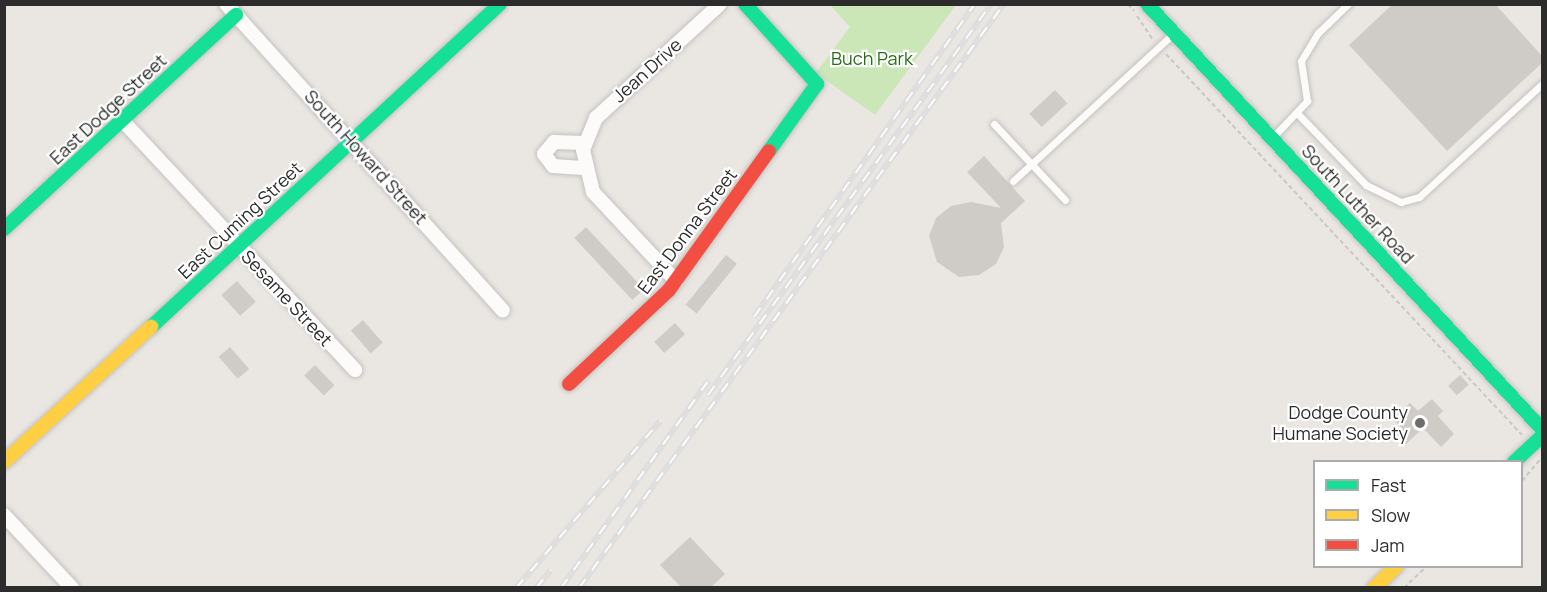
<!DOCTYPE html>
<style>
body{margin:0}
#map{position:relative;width:1547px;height:592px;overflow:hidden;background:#eae6e1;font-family:Manrope,sans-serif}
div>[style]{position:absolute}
.green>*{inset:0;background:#cbe7b8}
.building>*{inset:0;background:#cfccc8;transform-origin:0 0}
.path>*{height:2px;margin-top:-1px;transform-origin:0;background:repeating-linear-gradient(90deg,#c8c8c7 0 4.5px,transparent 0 7.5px)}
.roads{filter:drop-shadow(0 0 2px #c3c2c2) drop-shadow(0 0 2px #c3c2c2)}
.lane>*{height:7px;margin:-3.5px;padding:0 3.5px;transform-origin:3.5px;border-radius:3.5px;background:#fcfbfa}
.street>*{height:14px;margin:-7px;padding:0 7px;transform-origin:7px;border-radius:7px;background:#fcfbfa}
.fast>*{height:14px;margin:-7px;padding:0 7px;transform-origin:7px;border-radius:7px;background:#16e098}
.slow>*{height:14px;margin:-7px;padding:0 7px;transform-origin:7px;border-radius:7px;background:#ffcf43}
.jam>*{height:14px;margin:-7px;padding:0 7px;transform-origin:7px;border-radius:7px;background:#f24e42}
.rail>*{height:6px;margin-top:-3px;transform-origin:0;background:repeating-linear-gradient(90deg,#fff 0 11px,#dededf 0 22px);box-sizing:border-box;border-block:2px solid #dededf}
.dots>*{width:16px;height:16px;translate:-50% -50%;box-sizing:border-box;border:3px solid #fff;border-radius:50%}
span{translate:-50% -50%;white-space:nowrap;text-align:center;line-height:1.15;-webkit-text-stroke:4.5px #fff;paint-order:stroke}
.park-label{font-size:18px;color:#276e17}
.street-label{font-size:18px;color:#2c2c2c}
.poi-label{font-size:18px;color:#2c2c2c}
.right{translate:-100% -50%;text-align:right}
.frame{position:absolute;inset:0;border:6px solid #2c2c2c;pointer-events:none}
.legend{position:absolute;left:1313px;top:460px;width:210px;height:108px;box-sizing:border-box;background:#fff;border:2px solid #ababab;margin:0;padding:8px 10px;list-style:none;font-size:18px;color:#2c2c2c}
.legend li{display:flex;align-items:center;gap:12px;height:30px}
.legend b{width:30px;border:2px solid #ababab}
</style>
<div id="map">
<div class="green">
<div style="clip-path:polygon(830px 5px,956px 5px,875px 115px,816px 73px,850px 27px)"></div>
</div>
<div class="building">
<div style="clip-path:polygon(1393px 4px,1495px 4px,1542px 56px,1542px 63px,1447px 151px,1349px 45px)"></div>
<div style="left:1055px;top:90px;width:18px;height:35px;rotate:47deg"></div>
<div style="clip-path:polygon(984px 156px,1025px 201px,1001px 223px,1004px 247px,996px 264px,979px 275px,959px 277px,937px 262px,929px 236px,936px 218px,951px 206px,971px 202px,1001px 208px,967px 172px)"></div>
<div style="left:586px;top:227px;width:85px;height:16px;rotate:47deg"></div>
<div style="left:726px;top:255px;width:14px;height:64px;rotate:39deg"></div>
<div style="left:237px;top:281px;width:28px;height:21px;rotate:48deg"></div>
<div style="left:363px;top:320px;width:30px;height:16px;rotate:49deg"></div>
<div style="left:675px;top:323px;width:15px;height:28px;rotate:48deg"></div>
<div style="left:230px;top:347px;width:29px;height:15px;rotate:49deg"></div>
<div style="left:315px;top:365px;width:28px;height:15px;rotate:46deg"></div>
<div style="left:1460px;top:375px;width:13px;height:16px;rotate:48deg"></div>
<div style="clip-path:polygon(1432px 399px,1443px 411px,1438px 416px,1454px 434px,1441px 447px,1423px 428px,1406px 444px,1395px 433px,1401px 427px,1393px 419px,1410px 403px,1418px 411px)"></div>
<div style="clip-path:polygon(690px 537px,725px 574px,710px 588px,682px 588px,660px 565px)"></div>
</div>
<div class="path">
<div style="left:1128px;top:4px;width:9px;rotate:49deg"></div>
<div style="left:1137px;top:16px;width:30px;rotate:56deg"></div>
<div style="left:1166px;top:54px;width:521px;rotate:46.94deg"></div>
<div style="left:1522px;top:481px;width:31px;rotate:-50deg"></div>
<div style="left:1404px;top:588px;width:32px;rotate:-44deg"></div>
</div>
<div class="roads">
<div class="lane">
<div style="left:1298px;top:114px;width:98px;rotate:46.2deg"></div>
<div style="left:1366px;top:185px;width:39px;rotate:26deg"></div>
<div style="left:1401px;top:202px;width:19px;rotate:-16deg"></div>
<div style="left:1419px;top:197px;width:167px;rotate:-42.6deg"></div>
<div style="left:994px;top:124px;width:104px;rotate:46.9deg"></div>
<div style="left:1273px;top:137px;width:50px;rotate:-46.6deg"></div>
<div style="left:1307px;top:101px;width:40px;rotate:-98.5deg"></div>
<div style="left:1301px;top:61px;width:33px;rotate:-59deg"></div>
<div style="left:1318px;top:33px;width:42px;rotate:-44deg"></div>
<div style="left:1013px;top:181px;width:219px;rotate:-42.6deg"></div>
</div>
<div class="street">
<div style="left:226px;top:4px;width:413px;rotate:47.9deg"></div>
<div style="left:122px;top:120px;width:342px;rotate:47deg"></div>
<div style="left:583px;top:168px;width:30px;rotate:-176deg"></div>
<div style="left:553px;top:166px;width:15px;rotate:-127deg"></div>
<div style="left:544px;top:154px;width:16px;rotate:-50deg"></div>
<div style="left:554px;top:142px;width:30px;rotate:2deg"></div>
<div style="left:676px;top:281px;width:122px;rotate:-133deg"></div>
<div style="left:593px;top:192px;width:43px;rotate:-103.4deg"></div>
<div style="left:583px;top:150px;width:35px;rotate:-68deg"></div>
<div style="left:596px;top:118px;width:168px;rotate:-42.6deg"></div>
<div style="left:4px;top:515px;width:100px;rotate:47deg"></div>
</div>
<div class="fast">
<div style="left:745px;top:4px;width:108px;rotate:48deg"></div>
<div style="left:817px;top:84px;width:82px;rotate:125.6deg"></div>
<div style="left:1147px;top:4px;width:580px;rotate:47.1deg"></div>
<div style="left:4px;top:229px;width:316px;rotate:-42.7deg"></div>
<div style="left:151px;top:327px;width:476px;rotate:-42.8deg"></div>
<div style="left:1514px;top:462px;width:38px;rotate:-43deg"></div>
</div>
<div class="slow">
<div style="left:4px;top:462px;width:200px;rotate:-42.6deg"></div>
<div style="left:1374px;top:588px;width:32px;rotate:-44deg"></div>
</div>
<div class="jam">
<div style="left:569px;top:384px;width:137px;rotate:-43.2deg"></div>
<div style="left:669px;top:290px;width:171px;rotate:-54.3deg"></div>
</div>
</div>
<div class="rail">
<div style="left:754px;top:317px;width:383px;rotate:-54.8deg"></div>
<div style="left:708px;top:395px;width:483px;rotate:-54.1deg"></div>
<div style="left:516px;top:588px;width:221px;rotate:-49.2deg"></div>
<div style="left:536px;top:588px;width:23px;rotate:-50deg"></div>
<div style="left:561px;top:588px;width:255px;rotate:-54.6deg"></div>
<div style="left:579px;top:588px;width:722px;rotate:-53.96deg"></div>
</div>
<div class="dots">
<div style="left:1420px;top:423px;background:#6e6d6b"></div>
</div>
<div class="park-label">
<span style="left:872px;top:58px">Buch Park</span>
</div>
<div class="street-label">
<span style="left:647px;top:70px;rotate:-42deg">Jean Drive</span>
<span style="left:108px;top:109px;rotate:-43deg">East Dodge Street</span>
<span style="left:366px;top:157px;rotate:48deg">South Howard Street</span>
<span style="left:1358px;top:204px;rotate:47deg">South Luther Road</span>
<span style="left:240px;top:220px;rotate:-43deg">East Cuming Street</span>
<span style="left:687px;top:231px;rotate:-53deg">East Donna Street</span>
<span style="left:287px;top:298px;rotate:47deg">Sesame Street</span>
</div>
<div class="poi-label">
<span class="right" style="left:1408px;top:423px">Dodge County<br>Humane Society</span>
</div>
<div class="frame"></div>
<ul class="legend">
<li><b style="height:8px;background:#16e098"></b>Fast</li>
<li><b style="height:8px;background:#ffcf43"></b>Slow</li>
<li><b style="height:8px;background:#f24e42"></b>Jam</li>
</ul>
</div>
